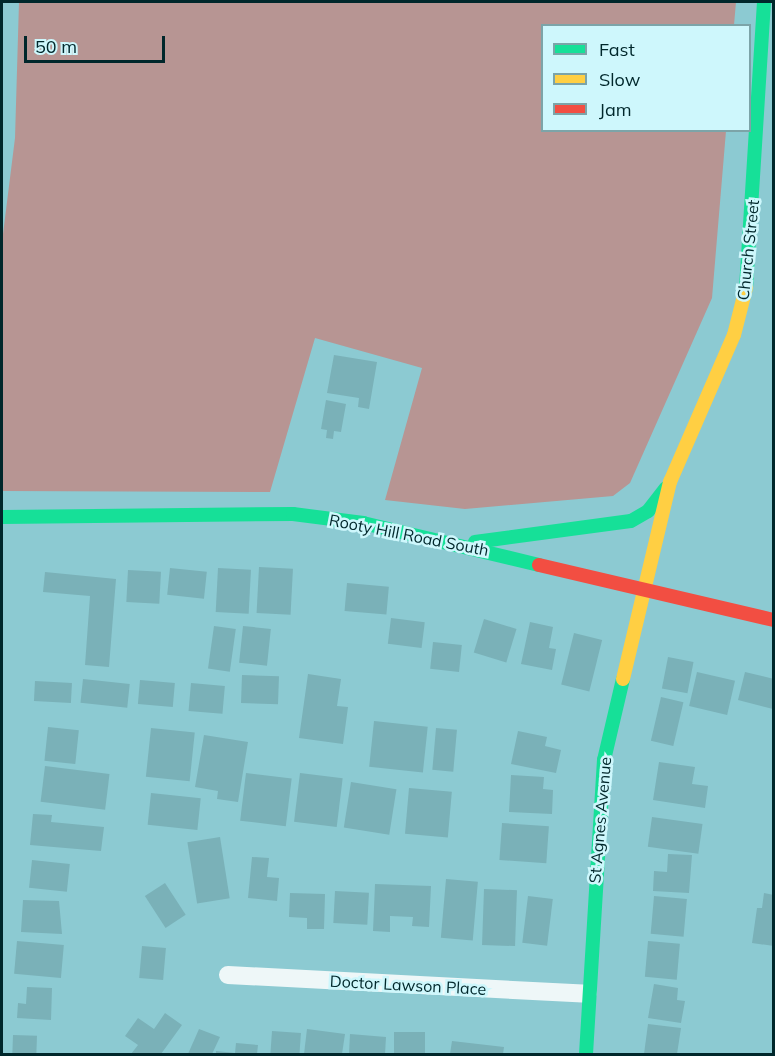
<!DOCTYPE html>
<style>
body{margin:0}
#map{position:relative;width:775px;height:1056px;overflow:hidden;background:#8ccad2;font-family:Mulish,sans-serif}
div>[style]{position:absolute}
.forest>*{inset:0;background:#b79593}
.building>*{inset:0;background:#7ab1b8;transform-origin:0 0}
.street>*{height:18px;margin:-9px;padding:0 9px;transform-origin:9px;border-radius:9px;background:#eef7f8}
.fast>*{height:14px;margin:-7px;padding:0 7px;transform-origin:7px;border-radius:7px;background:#16e098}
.slow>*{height:14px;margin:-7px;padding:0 7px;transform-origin:7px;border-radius:7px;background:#ffcf43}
.jam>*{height:14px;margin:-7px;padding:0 7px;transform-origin:7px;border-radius:7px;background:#f24e42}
span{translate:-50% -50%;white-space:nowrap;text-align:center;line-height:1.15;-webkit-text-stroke:5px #cef7fc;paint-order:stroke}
.street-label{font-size:16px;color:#00272b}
.frame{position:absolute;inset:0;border:3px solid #00272b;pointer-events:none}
.legend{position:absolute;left:541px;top:24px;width:210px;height:108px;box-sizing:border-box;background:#cef7fc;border:2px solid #7ca4a8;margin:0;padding:8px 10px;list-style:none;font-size:18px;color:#00272b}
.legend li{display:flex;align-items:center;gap:12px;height:30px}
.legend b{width:30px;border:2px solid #7ca4a8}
.scale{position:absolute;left:24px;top:36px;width:141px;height:27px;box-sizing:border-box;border:3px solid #00272b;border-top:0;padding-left:8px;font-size:18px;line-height:21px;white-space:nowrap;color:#00272b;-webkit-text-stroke:4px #cef7fc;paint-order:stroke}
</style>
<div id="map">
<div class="forest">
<div style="clip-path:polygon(19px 2px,736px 2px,734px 25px,542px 26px,542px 130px,726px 131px,712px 298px,630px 483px,613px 496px,465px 509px,385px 500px,422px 368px,315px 338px,270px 492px,2px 491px,2px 242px,15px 138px)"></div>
</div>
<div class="building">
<div style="clip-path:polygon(334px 355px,377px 362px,369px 409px,358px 407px,359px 398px,327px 393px)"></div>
<div style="clip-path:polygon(326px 400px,346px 404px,341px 432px,334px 431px,333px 439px,326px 438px,327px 430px,321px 429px)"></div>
<div style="left:259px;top:567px;width:34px;height:46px;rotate:3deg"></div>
<div style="left:170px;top:568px;width:37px;height:27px;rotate:6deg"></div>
<div style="left:218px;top:568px;width:33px;height:44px;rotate:3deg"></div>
<div style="left:128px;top:570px;width:33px;height:32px;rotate:3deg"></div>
<div style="clip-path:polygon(45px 572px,116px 579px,109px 667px,85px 665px,90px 596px,43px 592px)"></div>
<div style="left:347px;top:583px;width:42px;height:28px;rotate:5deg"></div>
<div style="left:391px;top:618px;width:34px;height:26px;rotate:7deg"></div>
<div style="left:484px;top:619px;width:34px;height:35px;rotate:17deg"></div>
<div style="clip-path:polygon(530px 622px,553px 627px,549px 648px,556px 649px,552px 670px,521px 664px)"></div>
<div style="left:214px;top:626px;width:22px;height:43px;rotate:8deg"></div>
<div style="left:243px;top:626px;width:28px;height:37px;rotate:6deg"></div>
<div style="left:574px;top:633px;width:29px;height:53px;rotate:14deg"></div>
<div style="left:433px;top:642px;width:29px;height:27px;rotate:6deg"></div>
<div style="left:668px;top:657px;width:26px;height:32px;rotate:11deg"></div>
<div style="left:697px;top:672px;width:39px;height:35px;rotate:13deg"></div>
<div style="clip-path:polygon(745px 672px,774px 679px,773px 709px,738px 700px)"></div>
<div style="clip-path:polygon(308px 674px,341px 679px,337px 706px,348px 707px,343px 744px,299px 738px)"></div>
<div style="left:242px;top:675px;width:37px;height:28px;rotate:2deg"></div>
<div style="left:83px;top:679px;width:47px;height:24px;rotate:6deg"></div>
<div style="left:140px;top:680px;width:35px;height:24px;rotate:5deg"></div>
<div style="left:35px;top:681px;width:37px;height:20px;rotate:3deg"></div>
<div style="left:191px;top:683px;width:34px;height:28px;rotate:5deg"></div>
<div style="left:661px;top:697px;width:23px;height:45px;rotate:13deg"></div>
<div style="left:374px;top:721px;width:54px;height:46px;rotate:6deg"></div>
<div style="left:48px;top:727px;width:31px;height:34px;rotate:6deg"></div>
<div style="left:151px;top:728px;width:44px;height:49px;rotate:6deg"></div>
<div style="left:436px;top:728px;width:21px;height:42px;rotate:5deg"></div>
<div style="clip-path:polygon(518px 731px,547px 737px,545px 746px,561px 750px,556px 773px,511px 764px)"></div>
<div style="clip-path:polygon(204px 735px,248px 742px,238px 802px,217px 799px,218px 791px,195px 787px)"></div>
<div style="clip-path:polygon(659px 762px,695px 767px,692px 784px,708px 786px,705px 808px,653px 800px)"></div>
<div style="left:45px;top:766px;width:65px;height:36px;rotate:7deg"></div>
<div style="left:246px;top:773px;width:46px;height:48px;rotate:7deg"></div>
<div style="left:300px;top:773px;width:43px;height:49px;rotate:7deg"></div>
<div style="clip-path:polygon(511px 775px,544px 777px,543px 789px,553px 790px,552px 814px,509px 812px)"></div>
<div style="left:351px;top:782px;width:46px;height:46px;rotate:9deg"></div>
<div style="left:409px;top:788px;width:43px;height:46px;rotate:5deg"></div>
<div style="left:151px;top:793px;width:50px;height:32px;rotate:6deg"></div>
<div style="clip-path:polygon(33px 814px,52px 815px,51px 822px,104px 827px,101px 851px,30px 845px)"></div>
<div style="left:652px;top:817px;width:51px;height:30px;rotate:8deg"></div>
<div style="left:502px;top:823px;width:47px;height:37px;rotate:4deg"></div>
<div style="left:220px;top:837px;width:62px;height:33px;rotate:81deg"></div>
<div style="clip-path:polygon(668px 854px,692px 855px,689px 893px,653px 891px,654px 871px,667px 872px)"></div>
<div style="clip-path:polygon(252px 857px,269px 858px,267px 877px,279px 878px,277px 901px,248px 898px)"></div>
<div style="left:32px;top:860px;width:38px;height:28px;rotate:6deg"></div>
<div style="left:446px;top:879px;width:32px;height:59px;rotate:5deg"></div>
<div style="left:165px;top:883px;width:38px;height:24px;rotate:57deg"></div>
<div style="clip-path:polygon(375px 884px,431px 886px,429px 927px,412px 926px,413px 917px,390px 916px,390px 932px,373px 931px)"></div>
<div style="left:484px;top:889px;width:33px;height:56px;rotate:2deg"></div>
<div style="left:335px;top:891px;width:34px;height:32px;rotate:3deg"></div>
<div style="clip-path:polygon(290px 893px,325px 894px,324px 929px,307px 929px,307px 918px,289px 917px)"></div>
<div style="clip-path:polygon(764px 893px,774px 895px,774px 946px,752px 943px,757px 908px,762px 908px)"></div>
<div style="left:528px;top:896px;width:25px;height:47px;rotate:7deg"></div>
<div style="left:654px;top:896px;width:33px;height:38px;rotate:5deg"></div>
<div style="clip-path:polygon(23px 900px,59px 901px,62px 934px,21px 932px)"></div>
<div style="left:17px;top:941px;width:47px;height:33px;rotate:5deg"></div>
<div style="left:648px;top:941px;width:32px;height:36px;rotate:5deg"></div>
<div style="left:142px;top:946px;width:24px;height:32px;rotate:5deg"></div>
<div style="clip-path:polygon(654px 984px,678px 988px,677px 1000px,685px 1001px,681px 1023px,648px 1018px)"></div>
<div style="clip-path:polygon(27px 987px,52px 988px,51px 1020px,17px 1018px,18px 1003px,26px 1004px)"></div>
<div style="clip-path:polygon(165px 1013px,182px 1025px,161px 1054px,131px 1054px,138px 1045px,125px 1036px,138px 1018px,154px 1029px)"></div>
<div style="clip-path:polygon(648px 1024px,681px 1028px,677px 1054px,644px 1054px)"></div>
<div style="clip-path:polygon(199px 1029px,220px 1037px,212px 1054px,188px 1054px)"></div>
<div style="clip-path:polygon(307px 1029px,345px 1034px,342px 1054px,304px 1054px)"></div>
<div style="left:272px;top:1031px;width:29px;height:23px;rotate:4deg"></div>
<div style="left:425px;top:1032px;width:22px;height:31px;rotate:90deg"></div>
<div style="clip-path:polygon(350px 1034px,386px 1037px,385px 1054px,349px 1054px)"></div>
<div style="left:13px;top:1035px;width:24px;height:19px;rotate:2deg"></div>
<div style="clip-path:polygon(452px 1041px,504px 1047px,503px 1054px,450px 1054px)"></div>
<div style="clip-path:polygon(236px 1043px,258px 1045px,257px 1054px,216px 1054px,216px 1051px,235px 1053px)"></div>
</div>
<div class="street">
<div style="left:228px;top:975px;width:360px;rotate:3deg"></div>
</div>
<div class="fast">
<div style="left:746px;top:288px;width:287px;rotate:-86.4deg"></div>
<div style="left:2px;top:517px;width:291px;rotate:-0.6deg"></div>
<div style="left:293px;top:514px;width:71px;rotate:7.3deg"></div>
<div style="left:363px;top:523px;width:181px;rotate:13.4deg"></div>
<div style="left:475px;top:542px;width:157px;rotate:-7.7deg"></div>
<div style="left:631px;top:521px;width:20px;rotate:-30deg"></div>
<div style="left:648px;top:511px;width:29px;rotate:-52deg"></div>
<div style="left:586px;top:1054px;width:295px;rotate:-86.5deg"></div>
<div style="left:604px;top:760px;width:83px;rotate:-76.8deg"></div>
</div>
<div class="slow">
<div style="left:623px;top:679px;width:203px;rotate:-76.6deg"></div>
<div style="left:670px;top:482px;width:160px;rotate:-66.5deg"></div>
<div style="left:734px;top:335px;width:49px;rotate:-75.7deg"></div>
</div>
<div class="jam">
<div style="left:539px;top:565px;width:241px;rotate:13.2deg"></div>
</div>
<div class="street-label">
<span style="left:748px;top:250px;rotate:-84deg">Church Street</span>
<span style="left:409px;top:535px;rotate:11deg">Rooty Hill Road South</span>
<span style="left:600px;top:820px;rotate:-85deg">St Agnes Avenue</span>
<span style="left:408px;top:985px;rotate:3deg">Doctor Lawson Place</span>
</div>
<div class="frame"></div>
<ul class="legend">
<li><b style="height:8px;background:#16e098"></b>Fast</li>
<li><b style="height:8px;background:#ffcf43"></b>Slow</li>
<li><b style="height:8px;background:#f24e42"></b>Jam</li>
</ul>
<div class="scale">50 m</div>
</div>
